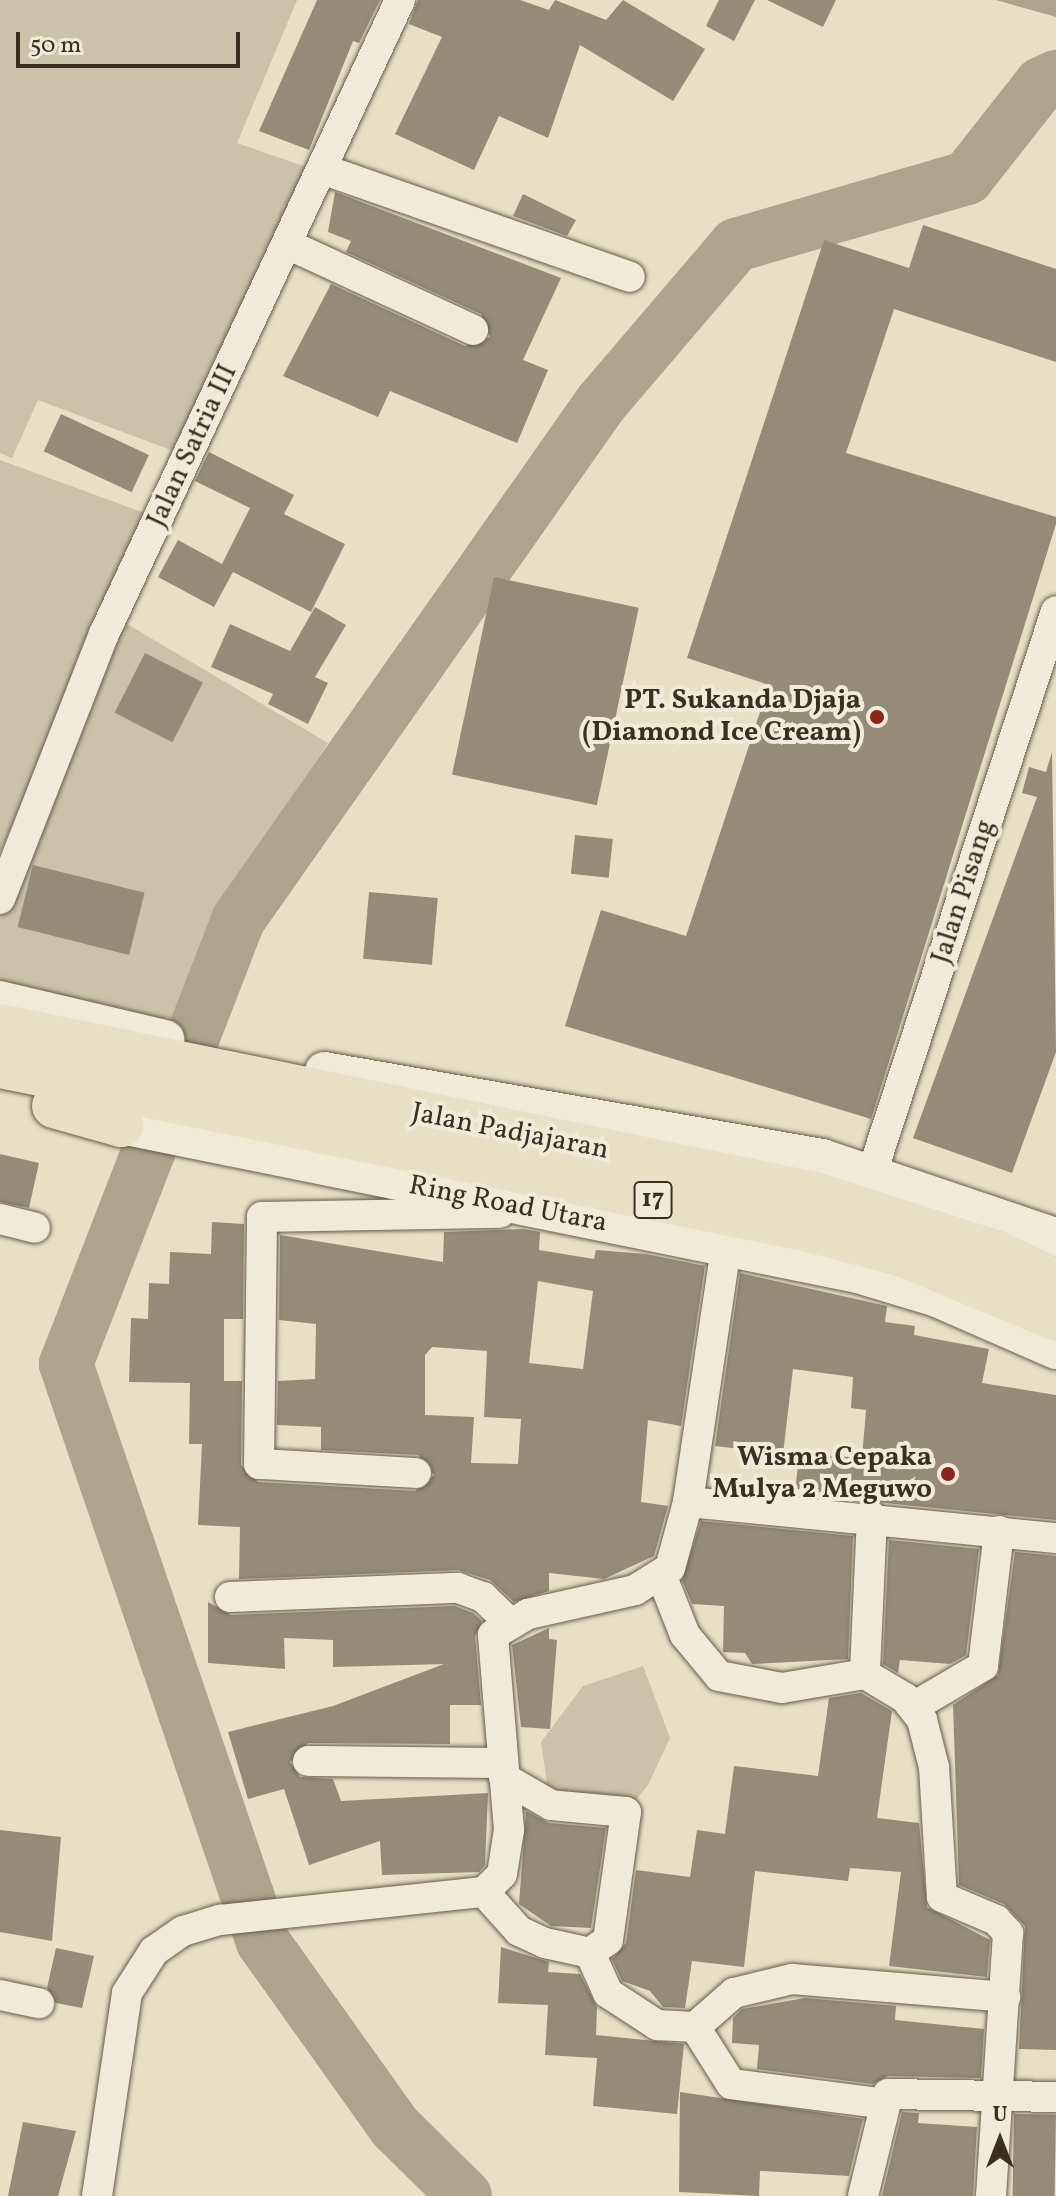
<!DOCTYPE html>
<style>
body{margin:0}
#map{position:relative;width:1056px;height:2196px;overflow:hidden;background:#e9dfc5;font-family:Vollkorn,serif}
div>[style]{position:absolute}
.green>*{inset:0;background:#ccc1a9}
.water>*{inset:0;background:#aea38d}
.river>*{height:54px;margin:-27px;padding:0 27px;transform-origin:27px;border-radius:27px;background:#aea38d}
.building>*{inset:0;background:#968b76;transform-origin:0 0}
.roads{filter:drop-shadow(0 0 2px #675b4a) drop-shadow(0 0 2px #675b4a)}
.minor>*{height:30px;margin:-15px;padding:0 15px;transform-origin:15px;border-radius:15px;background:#f1ead9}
.tertiary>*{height:38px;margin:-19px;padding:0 19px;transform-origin:19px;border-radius:19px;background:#f1ead9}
.trunk>*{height:44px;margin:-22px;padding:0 22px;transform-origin:22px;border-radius:22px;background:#e9dfc5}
.dots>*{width:22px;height:22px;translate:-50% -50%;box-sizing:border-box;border:4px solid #f1ead9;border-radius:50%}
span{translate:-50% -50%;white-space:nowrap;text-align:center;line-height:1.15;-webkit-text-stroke:8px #f1ead9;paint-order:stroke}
.shield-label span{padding:2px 6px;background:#f1ead9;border:2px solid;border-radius:6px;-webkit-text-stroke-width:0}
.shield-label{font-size:26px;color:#3c2f21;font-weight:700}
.street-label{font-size:28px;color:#3c2f21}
.poi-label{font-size:28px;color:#3c2f21;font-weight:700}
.right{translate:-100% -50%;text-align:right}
.north{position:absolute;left:960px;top:2100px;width:80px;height:80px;-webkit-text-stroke:6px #f1ead9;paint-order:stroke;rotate:0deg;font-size:22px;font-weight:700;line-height:32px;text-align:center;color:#3c2f21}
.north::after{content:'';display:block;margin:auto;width:28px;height:36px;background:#3c2f21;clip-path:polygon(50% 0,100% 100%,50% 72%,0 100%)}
.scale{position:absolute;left:16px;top:32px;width:224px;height:36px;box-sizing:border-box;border:4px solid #3c2f21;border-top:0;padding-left:10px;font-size:24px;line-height:28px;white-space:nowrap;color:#3c2f21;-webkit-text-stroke:6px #f1ead9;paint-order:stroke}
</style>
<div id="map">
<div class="green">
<div style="clip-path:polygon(0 0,297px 0,237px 143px,309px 168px,176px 452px,38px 400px,12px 458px,0 453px)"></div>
<div style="clip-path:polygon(0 460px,150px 515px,0 852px)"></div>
<div style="clip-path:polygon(122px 621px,328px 743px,225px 906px,187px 1034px,0 994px,0 918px)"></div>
<div style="clip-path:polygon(643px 1666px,670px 1738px,648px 1785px,628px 1810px,550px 1803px,541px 1742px,583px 1686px)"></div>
</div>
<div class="water">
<div style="clip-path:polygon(996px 0,1056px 0,1056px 17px)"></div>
</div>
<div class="river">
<div style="left:465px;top:2196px;width:98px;rotate:-135.4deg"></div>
<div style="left:395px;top:2127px;width:227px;rotate:-125.5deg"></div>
<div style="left:263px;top:1942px;width:611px;rotate:-108.82deg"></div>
<div style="left:66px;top:1364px;width:476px;rotate:-68.8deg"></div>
<div style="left:238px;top:920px;width:632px;rotate:-54.93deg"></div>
<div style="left:601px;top:403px;width:208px;rotate:-49.5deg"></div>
<div style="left:736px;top:245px;width:241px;rotate:-16.2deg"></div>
<div style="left:967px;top:178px;width:120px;rotate:-51.8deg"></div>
<div style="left:1041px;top:84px;width:17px;rotate:-25deg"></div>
</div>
<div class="building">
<div style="clip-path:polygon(317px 0,380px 0,359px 43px,353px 41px,309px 150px,259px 131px)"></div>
<div style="clip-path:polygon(418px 0,520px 0,549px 10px,555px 0,606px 20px,623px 0,705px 49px,673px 101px,580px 45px,548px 138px,499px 116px,474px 170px,395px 134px,442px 37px,409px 24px)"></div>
<div style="clip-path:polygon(719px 0,755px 0,734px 41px,706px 26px)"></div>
<div style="clip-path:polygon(767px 0,836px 0,823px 27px)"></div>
<div style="clip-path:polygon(335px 192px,561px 278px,523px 360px,548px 370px,517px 443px,390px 391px,378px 417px,283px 376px,331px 284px,465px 346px,490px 337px,481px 314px,346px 252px,351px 241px,328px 232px)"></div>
<div style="clip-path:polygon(523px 194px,576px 220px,567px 236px,513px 216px)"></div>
<div style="clip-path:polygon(923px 225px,1056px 269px,1056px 362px,894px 309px,846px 453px,1056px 517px,1056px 524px,871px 1119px,565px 1026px,601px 910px,686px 936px,769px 685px,687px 658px,824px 240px,909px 268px)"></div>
<div style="left:61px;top:414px;width:97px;height:41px;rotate:25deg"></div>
<div style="clip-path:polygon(209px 452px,294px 495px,284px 514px,345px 544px,311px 612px,233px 572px,214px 607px,158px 577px,178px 540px,222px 564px,250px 508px,195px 481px)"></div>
<div style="left:494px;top:577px;width:148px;height:202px;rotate:12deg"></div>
<div style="clip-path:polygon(315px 607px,346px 625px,315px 677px,328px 683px,308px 724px,268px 704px,273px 694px,211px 667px,230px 624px,290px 651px)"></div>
<div style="left:145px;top:653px;width:65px;height:67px;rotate:27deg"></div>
<div style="clip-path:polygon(1052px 752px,1056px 1052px,1012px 1173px,913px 1138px,1037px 797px,1022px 793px,1029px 767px,1046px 772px)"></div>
<div style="left:575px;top:835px;width:38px;height:39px;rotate:6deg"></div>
<div style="left:33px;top:865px;width:115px;height:64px;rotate:14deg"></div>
<div style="left:369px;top:892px;width:69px;height:67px;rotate:5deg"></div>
<div style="clip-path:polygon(0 1154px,39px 1163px,29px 1208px,0 1202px)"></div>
<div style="clip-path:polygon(evenodd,212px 1222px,244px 1224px,243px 1319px,224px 1319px,224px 1381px,242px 1381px,241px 1465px,258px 1482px,415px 1491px,434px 1475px,418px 1455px,321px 1450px,321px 1427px,277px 1425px,278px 1381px,315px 1379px,316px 1324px,279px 1320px,280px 1235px,443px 1262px,444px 1232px,523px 1229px,540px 1232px,539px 1250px,594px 1259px,596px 1250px,646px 1254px,705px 1266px,681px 1426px,648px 1420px,641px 1502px,668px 1506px,654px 1556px,604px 1579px,549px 1573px,549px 1591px,514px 1602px,490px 1580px,458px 1570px,239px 1579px,240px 1527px,198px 1525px,202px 1444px,189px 1444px,190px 1383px,129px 1382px,131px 1318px,148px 1319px,149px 1283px,169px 1284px,170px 1252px,211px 1254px,212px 1222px,538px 1281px,593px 1291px,583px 1369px,529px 1363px,538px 1281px,212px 1222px,432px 1347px,487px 1351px,484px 1417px,521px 1419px,518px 1464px,471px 1463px,474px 1417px,425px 1415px,425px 1355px,432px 1347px)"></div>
<div style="clip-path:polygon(740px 1273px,887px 1306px,885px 1322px,915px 1326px,914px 1335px,989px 1349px,982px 1383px,1056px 1395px,1056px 1520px,795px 1494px,799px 1453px,862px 1458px,866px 1410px,851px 1408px,853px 1377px,793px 1369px,783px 1454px,715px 1446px)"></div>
<div style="clip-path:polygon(701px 1521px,853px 1536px,848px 1659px,752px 1664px,745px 1653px,723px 1652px,724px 1606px,692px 1604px,682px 1580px)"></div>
<div style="clip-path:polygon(889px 1540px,979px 1549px,966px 1655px,950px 1664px,900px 1660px,898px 1673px,883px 1664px)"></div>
<div style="clip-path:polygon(1015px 1552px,1056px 1556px,1056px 2050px,1019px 2049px,1025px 1926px,1004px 1904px,959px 1885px,953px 1705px,998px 1675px)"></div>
<div style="clip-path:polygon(208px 1602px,231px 1615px,455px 1606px,473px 1613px,482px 1621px,475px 1636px,481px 1705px,450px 1705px,450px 1744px,308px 1743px,290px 1762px,300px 1777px,333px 1779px,341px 1801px,488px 1793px,485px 1865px,479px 1872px,382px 1875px,380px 1841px,309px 1865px,284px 1789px,248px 1799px,228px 1732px,333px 1706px,444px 1664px,333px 1667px,333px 1640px,284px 1638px,285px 1669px,208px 1663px)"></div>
<div style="clip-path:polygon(549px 1628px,549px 1639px,557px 1640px,550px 1729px,521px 1727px,512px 1645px)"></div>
<div style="clip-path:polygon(861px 1693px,892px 1711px,877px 1818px,919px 1823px,927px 1907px,990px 1940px,987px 1977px,889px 1966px,901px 1872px,850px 1868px,848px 1881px,755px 1871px,744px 1967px,692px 1961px,685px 2008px,663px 2007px,650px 1991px,622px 1981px,612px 1959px,626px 1943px,636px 1870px,690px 1877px,697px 1830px,725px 1834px,734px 1766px,818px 1776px,829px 1698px)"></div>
<div style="clip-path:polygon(526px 1811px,549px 1823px,606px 1828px,591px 1928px,551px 1926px,519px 1904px)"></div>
<div style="clip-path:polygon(0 1830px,61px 1837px,52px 1941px,0 1932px)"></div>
<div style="clip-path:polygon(501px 1947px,549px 1962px,548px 1972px,580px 1974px,597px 2007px,596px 2035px,684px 2044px,677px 2114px,593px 2106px,597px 2058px,545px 2055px,548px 2005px,498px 2003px)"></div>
<div style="clip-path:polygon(56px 1948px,94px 1956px,82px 2008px,56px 2003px,47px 1988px)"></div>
<div style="clip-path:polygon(805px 1998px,896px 2006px,895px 2020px,984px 2029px,981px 2078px,888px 2076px,873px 2084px,757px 2069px,759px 2045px,732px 2043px,733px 2018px,742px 2009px)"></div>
<div style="clip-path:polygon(680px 2092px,863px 2119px,849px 2176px,760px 2171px,759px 2196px,679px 2192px)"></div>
<div style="clip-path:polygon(902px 2112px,919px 2113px,918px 2123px,977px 2127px,973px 2196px,882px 2196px)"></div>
<div style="left:1014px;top:2114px;width:42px;height:82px;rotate:1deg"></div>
<div style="clip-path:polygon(23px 2122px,76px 2131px,58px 2196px,8px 2196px)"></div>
</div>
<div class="roads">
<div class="minor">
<div style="left:322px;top:169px;width:326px;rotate:19.3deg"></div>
<div style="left:287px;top:244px;width:205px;rotate:24.8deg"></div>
<div style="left:0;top:899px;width:285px;rotate:-68.6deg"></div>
<div style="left:104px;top:634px;width:700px;rotate:-64.97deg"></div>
<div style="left:872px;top:1173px;width:591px;rotate:-71.87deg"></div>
<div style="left:0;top:1219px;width:36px;rotate:14deg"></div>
<div style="left:416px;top:1473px;width:157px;rotate:-176.7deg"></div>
<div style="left:259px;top:1464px;width:247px;rotate:-89.3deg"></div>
<div style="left:262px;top:1217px;width:238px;rotate:-1deg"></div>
<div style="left:688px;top:1502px;width:370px;rotate:5.6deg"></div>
<div style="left:872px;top:1517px;width:157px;rotate:92.6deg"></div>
<div style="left:865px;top:1674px;width:47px;rotate:31deg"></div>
<div style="left:905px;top:1698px;width:28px;rotate:52deg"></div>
<div style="left:922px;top:1720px;width:49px;rotate:75.7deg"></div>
<div style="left:934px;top:1767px;width:130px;rotate:86.5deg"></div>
<div style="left:942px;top:1897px;width:59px;rotate:23.1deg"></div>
<div style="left:996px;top:1920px;width:18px;rotate:47deg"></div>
<div style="left:1008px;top:1933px;width:264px;rotate:93.7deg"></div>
<div style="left:662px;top:1577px;width:62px;rotate:68.4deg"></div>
<div style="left:685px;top:1635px;width:53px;rotate:50.3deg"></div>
<div style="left:719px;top:1676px;width:64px;rotate:10.8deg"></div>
<div style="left:782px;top:1688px;width:84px;rotate:-9.6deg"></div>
<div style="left:230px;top:1597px;width:228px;rotate:-2.3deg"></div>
<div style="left:458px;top:1588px;width:27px;rotate:20deg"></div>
<div style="left:483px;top:1597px;width:35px;rotate:44deg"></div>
<div style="left:915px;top:1706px;width:79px;rotate:-30.5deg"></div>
<div style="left:983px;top:1666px;width:136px;rotate:-83.2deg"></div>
<div style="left:308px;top:1761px;width:194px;rotate:0.6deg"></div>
<div style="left:484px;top:1892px;width:52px;rotate:48.1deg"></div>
<div style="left:519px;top:1931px;width:29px;rotate:25deg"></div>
<div style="left:545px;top:1943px;width:46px;rotate:12.5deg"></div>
<div style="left:590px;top:1953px;width:22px;rotate:-36deg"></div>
<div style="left:608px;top:1940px;width:129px;rotate:-82deg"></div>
<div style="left:626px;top:1812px;width:75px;rotate:-174.7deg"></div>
<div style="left:551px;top:1805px;width:54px;rotate:-150.1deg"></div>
<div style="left:590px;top:1953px;width:44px;rotate:65.8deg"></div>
<div style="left:608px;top:1993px;width:59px;rotate:33.1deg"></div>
<div style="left:657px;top:2025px;width:38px;rotate:3deg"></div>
<div style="left:695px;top:2027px;width:52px;rotate:-41.1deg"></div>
<div style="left:734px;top:1993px;width:60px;rotate:-13.6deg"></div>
<div style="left:792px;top:1979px;width:214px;rotate:4.8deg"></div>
<div style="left:0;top:1995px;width:40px;rotate:12deg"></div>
<div style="left:695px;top:2027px;width:67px;rotate:57.7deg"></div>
<div style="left:731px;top:2084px;width:150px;rotate:7.3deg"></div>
<div style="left:97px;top:2196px;width:205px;rotate:-81.6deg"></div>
<div style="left:127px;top:1993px;width:50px;rotate:-57.3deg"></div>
<div style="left:154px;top:1951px;width:35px;rotate:-35deg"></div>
<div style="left:183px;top:1931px;width:39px;rotate:-17deg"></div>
<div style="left:220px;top:1920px;width:265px;rotate:-6.1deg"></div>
<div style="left:484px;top:1892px;width:25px;rotate:-45deg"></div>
<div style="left:502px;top:1874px;width:45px;rotate:-81deg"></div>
<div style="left:509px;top:1830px;width:196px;rotate:-94.7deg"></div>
<div style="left:493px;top:1635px;width:41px;rotate:-31deg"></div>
<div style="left:528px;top:1614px;width:110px;rotate:-12.6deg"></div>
<div style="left:635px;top:1590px;width:41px;rotate:-32.2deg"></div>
<div style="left:670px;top:1568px;width:68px;rotate:-74.7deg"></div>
<div style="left:688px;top:1502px;width:258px;rotate:-81.5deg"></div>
<div style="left:863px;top:2196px;width:105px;rotate:-76.2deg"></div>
<div style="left:888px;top:2094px;width:168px;rotate:1deg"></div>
</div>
<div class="tertiary">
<div style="left:0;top:1000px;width:170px;rotate:13.3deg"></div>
<div style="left:324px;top:1071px;width:506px;rotate:9.91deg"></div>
<div style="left:822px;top:1158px;width:247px;rotate:18.7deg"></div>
<div style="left:121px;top:1125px;width:752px;rotate:11.43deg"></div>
<div style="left:858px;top:1274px;width:83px;rotate:16.9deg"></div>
<div style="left:937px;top:1298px;width:130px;rotate:23.6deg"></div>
</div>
<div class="trunk">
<div style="left:0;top:1026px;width:832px;rotate:11.65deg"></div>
<div style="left:815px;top:1194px;width:190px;rotate:17.8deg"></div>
<div style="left:996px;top:1252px;width:67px;rotate:25.8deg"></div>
<div style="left:0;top:1066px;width:825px;rotate:11.46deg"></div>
<div style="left:809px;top:1230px;width:97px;rotate:14.9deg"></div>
<div style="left:903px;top:1255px;width:166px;rotate:22.7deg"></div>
<div style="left:54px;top:1106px;width:70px;rotate:15.8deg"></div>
</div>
</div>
<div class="dots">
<div style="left:877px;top:717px;background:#8f2418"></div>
<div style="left:948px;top:1474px;background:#8f2418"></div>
</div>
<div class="shield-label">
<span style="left:653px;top:1200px">17</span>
</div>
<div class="street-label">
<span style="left:193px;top:446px;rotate:-65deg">Jalan Satria III</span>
<span style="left:964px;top:892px;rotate:-72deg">Jalan Pisang</span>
<span style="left:510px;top:1132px;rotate:11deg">Jalan Padjajaran</span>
<span style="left:508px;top:1205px;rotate:11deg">Ring Road Utara</span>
</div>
<div class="poi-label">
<span class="right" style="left:861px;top:717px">PT. Sukanda Djaja<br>(Diamond Ice Cream)</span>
<span class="right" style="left:932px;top:1474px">Wisma Cepaka<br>Mulya 2 Meguwo</span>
</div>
<div class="north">U</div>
<div class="scale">50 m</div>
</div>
